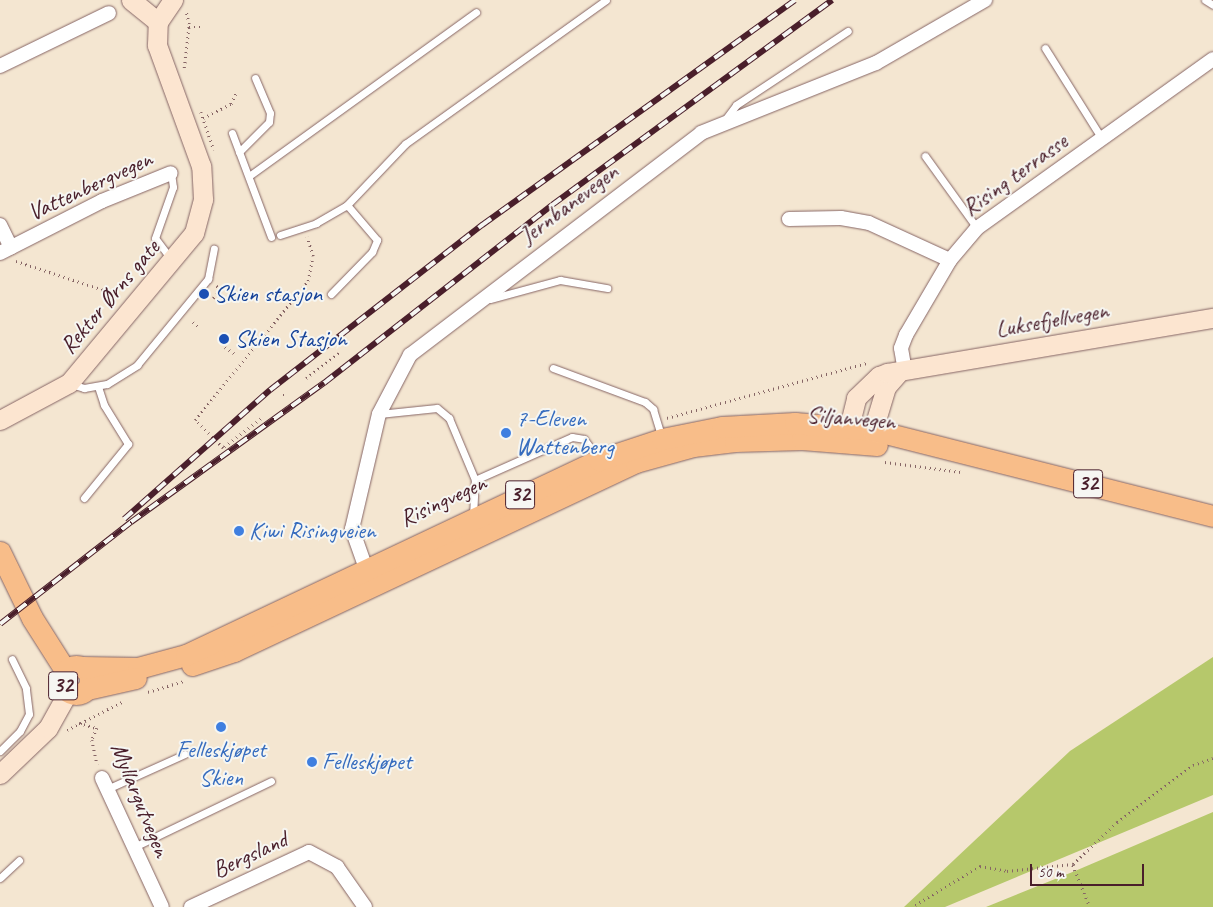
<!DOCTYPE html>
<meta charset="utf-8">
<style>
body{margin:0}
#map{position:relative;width:1213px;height:907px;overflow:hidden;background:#f4e6d1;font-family:Caveat,sans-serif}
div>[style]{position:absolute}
.green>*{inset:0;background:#b6c86b}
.path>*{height:2.5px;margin-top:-1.25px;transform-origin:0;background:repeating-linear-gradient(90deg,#866565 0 1px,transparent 0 5px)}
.roads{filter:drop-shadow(0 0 1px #866565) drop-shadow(0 0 1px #866565)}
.lane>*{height:7px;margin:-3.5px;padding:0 3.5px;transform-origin:3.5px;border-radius:3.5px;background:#fff}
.street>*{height:14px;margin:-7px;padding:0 7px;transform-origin:7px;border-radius:7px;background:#fff}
.secondary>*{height:19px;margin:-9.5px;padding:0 9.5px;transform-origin:9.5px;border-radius:9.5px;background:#fce5d0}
.primary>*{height:21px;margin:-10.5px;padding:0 10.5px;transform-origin:10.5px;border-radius:10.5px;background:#f8bd89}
.primary>.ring{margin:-10.5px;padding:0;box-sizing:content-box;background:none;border:21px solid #f8bd89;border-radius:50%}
.rail>*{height:5.5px;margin-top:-2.75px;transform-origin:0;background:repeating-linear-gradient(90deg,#f6f6f2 0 11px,#4a1f2b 0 22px);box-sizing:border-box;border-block:1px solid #4a1f2b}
.dots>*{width:14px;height:14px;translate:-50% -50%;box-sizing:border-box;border:2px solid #f6f6f2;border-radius:50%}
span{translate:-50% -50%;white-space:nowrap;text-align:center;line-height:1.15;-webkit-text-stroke:4px #f6f6f2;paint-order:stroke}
.shield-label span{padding:1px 4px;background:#f6f6f2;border:1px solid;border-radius:4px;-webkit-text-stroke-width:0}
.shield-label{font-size:22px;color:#4a1f2b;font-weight:700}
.street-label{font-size:24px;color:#4a1f2b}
.transit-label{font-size:24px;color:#164399}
.left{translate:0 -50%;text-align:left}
.shop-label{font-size:24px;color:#366cbe}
.scale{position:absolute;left:1030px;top:864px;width:114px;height:22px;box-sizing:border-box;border:2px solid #4a1f2b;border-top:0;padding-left:6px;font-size:15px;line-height:18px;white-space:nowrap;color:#4a1f2b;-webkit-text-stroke:4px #f6f6f2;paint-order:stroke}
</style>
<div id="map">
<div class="green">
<div style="clip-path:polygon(1213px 657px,1213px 795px,945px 907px,904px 907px,1070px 751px)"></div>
<div style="clip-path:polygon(1213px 812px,1213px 907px,986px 907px,1075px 871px)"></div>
</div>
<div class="path">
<div style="left:189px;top:27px;width:12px"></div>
<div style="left:184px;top:68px;width:44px;rotate:-83.5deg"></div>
<div style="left:189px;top:24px;width:12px;rotate:-104deg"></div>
<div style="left:201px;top:112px;width:40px;rotate:71.1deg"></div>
<div style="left:203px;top:118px;width:31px;rotate:-27deg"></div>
<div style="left:231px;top:104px;width:12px;rotate:-66deg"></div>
<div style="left:16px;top:261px;width:108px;rotate:18.3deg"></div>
<div style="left:213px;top:298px;width:11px;rotate:-45deg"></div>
<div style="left:221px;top:290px;width:6px;rotate:-141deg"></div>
<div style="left:193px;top:322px;width:9px;rotate:41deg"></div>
<div style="left:225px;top:347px;width:12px;rotate:35deg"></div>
<div style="left:306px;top:378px;width:43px;rotate:-37.4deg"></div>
<div style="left:283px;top:395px;width:2px"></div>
<div style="left:667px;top:418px;width:207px;rotate:-15.4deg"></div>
<div style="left:261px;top:419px;width:48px;rotate:142.7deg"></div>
<div style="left:223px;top:448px;width:40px;rotate:-135deg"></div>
<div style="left:195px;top:420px;width:179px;rotate:-50.9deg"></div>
<div style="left:308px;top:281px;width:25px;rotate:-79deg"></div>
<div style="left:313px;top:256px;width:20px;rotate:-108deg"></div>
<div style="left:885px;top:462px;width:77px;rotate:7.5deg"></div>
<div style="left:148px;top:692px;width:38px;rotate:-17deg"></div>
<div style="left:79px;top:723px;width:19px;rotate:16deg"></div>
<div style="left:97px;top:728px;width:13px;rotate:113deg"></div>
<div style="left:92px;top:740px;width:25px;rotate:78deg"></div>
<div style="left:67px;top:730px;width:64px;rotate:-27deg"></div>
<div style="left:1073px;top:865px;width:45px;rotate:68deg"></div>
<div style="left:915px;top:905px;width:76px;rotate:-31deg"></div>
<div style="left:980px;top:866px;width:27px;rotate:10deg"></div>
<div style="left:1007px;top:871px;width:66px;rotate:-6.1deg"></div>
<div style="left:1073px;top:864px;width:61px;rotate:-43.7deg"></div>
<div style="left:1117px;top:822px;width:95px;rotate:-36.9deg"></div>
<div style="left:1193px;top:765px;width:21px;rotate:-19deg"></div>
</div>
<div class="roads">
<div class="lane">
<div style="left:1205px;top:0;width:9px;rotate:32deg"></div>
<div style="left:1045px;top:48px;width:107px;rotate:57.9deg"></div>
<div style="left:724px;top:121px;width:20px;rotate:-53deg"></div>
<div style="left:736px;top:105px;width:134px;rotate:-33.5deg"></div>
<div style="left:232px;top:133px;width:111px;rotate:69.4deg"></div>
<div style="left:239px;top:152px;width:42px;rotate:-45deg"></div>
<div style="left:269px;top:122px;width:9px;rotate:-84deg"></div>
<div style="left:270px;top:113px;width:38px;rotate:-113deg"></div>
<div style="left:925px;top:156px;width:89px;rotate:54.2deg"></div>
<div style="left:249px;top:176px;width:280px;rotate:-35.8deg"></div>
<div style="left:280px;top:235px;width:38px;rotate:-18deg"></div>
<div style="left:316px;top:223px;width:34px;rotate:-30deg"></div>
<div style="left:346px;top:206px;width:86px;rotate:-46.4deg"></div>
<div style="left:405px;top:144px;width:247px;rotate:-35.6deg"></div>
<div style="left:171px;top:259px;width:26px;rotate:-127deg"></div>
<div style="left:155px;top:238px;width:54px;rotate:-70.6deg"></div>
<div style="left:173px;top:187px;width:14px;rotate:-98deg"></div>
<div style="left:331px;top:294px;width:59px;rotate:-45.7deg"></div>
<div style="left:372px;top:252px;width:13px;rotate:-67deg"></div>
<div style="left:377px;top:240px;width:46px;rotate:-130.6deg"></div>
<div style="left:490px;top:299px;width:73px;rotate:-15.2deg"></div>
<div style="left:560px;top:280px;width:48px;rotate:9.7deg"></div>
<div style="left:553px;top:368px;width:98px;rotate:20.3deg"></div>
<div style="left:645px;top:402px;width:11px;rotate:41deg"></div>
<div style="left:653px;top:409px;width:30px;rotate:73deg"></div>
<div style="left:71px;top:384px;width:14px;rotate:17deg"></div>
<div style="left:84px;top:388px;width:23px;rotate:-10deg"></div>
<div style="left:107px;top:384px;width:36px;rotate:-32deg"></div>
<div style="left:137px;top:365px;width:112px;rotate:-50.5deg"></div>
<div style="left:208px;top:279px;width:31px;rotate:-79deg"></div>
<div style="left:379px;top:414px;width:58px;rotate:-5.9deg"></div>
<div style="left:437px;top:408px;width:16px;rotate:40deg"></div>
<div style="left:449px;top:418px;width:67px;rotate:67.2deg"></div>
<div style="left:84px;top:498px;width:70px;rotate:-50.8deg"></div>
<div style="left:128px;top:444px;width:46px;rotate:-121.6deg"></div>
<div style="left:104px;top:405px;width:20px;rotate:-108deg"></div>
<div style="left:473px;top:516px;width:36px;rotate:-87deg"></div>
<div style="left:475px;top:480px;width:106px;rotate:-23.9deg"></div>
<div style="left:572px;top:437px;width:12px;rotate:9deg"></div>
<div style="left:584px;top:439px;width:24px;rotate:54deg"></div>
<div style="left:0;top:751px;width:28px;rotate:-45deg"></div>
<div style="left:20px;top:731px;width:19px;rotate:-62deg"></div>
<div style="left:29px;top:714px;width:26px;rotate:-97deg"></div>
<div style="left:26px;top:688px;width:32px;rotate:-116deg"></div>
<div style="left:107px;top:789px;width:85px;rotate:-24.2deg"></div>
<div style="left:134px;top:847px;width:152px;rotate:-25.7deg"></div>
<div style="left:0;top:878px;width:26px;rotate:-43deg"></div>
</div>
<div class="street">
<div style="left:0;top:66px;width:121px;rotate:-25.9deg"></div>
<div style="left:789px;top:219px;width:52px;rotate:-1.1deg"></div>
<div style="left:841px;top:218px;width:28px;rotate:10deg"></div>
<div style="left:869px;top:223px;width:89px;rotate:24.6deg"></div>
<div style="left:0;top:225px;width:25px;rotate:64deg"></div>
<div style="left:0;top:253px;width:114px;rotate:-27deg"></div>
<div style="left:102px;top:201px;width:74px;rotate:-22.1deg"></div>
<div style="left:905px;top:371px;width:23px;rotate:-100deg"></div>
<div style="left:901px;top:348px;width:14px;rotate:-69deg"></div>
<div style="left:906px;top:335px;width:87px;rotate:-59.6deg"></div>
<div style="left:950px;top:260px;width:42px;rotate:-49.8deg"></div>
<div style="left:977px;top:228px;width:290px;rotate:-35.6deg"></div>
<div style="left:369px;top:577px;width:51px;rotate:-109.5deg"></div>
<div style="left:352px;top:529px;width:118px;rotate:-76.8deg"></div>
<div style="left:379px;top:414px;width:67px;rotate:-62.3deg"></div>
<div style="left:410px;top:355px;width:366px;rotate:-37.3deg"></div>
<div style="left:701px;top:133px;width:188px;rotate:-21.8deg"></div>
<div style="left:876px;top:63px;width:126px;rotate:-30deg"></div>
<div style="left:102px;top:778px;width:142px;rotate:65.1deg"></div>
<div style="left:191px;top:907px;width:130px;rotate:-25deg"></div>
<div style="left:309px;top:852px;width:32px;rotate:28deg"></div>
<div style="left:337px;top:867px;width:49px;rotate:55deg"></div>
</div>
<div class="secondary">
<div style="left:131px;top:0;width:35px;rotate:39deg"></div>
<div style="left:899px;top:372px;width:20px;rotate:131deg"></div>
<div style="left:886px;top:387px;width:45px;rotate:106.8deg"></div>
<div style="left:873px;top:430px;width:18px;rotate:139deg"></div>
<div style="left:859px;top:442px;width:18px;rotate:-124deg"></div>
<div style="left:849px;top:427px;width:30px;rotate:-76deg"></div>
<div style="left:856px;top:398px;width:32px;rotate:-44deg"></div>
<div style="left:879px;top:376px;width:9px;rotate:-21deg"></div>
<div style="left:887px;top:373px;width:331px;rotate:-9.6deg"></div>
<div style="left:0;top:420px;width:78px;rotate:-28.2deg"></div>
<div style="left:69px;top:383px;width:195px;rotate:-50.2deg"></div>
<div style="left:194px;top:233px;width:35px;rotate:-75deg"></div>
<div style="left:203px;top:199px;width:33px;rotate:-93deg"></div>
<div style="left:201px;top:166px;width:129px;rotate:-110deg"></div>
<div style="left:157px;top:45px;width:23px;rotate:-88deg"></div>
<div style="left:158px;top:22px;width:27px;rotate:-56deg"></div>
<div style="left:0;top:774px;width:66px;rotate:-43.8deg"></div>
<div style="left:48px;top:728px;width:41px;rotate:-60.9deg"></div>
</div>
<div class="primary">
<div style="left:0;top:552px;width:73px;rotate:64.1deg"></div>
<div style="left:32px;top:618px;width:62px;rotate:57.6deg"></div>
<div style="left:192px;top:665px;width:44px;rotate:-18.4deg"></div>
<div style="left:234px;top:651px;width:444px;rotate:-25.2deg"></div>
<div style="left:636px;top:462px;width:59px;rotate:-15.7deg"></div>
<div style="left:693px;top:446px;width:42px;rotate:-6.8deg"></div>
<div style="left:735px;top:441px;width:67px;rotate:-1.7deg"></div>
<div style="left:802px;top:439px;width:75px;rotate:4.6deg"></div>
<div class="ring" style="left:62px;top:666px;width:7px;height:7px"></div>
<div style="left:82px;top:667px;width:56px;rotate:1deg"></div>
<div style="left:138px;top:668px;width:50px;rotate:-15.2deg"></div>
<div style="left:186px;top:655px;width:457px;rotate:-25.3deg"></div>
<div style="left:599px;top:460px;width:66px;rotate:-18.4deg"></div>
<div style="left:662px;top:439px;width:61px;rotate:-11.3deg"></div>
<div style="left:722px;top:427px;width:73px;rotate:-3.1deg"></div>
<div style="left:795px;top:423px;width:78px;rotate:5.1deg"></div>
<div style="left:873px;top:430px;width:351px;rotate:14.2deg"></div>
<div style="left:87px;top:689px;width:50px;rotate:-12.7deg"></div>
</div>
</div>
<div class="rail">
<div style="left:124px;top:519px;width:195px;rotate:-41.5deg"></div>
<div style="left:270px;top:390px;width:269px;rotate:-37.9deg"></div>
<div style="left:482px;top:225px;width:385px;rotate:-35.7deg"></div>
<div style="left:0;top:624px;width:166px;rotate:-37.9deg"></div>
<div style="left:131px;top:522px;width:238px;rotate:-35.8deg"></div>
<div style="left:324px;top:383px;width:289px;rotate:-38deg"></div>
<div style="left:552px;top:205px;width:347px;rotate:-36.2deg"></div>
</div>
<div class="dots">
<div style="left:204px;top:294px;background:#1a4fb4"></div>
<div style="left:224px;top:339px;background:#1a4fb4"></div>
<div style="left:506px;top:433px;background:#3f7fe0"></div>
<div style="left:239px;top:531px;background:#3f7fe0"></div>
<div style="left:221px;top:727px;background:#3f7fe0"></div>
<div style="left:312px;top:762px;background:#3f7fe0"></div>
</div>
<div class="shield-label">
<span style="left:1088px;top:484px">32</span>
<span style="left:520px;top:495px">32</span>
<span style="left:63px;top:686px">32</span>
</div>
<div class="street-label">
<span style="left:1015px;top:175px;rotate:-36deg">Rising terrasse</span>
<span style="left:90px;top:186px;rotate:-25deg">Vattenbergvegen</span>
<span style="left:569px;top:204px;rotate:-37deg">Jernbanevegen</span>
<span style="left:110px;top:297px;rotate:-50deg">Rektor Ørns gate</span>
<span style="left:1052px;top:320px;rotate:-10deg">Luksefjellvegen</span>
<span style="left:851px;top:418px;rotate:5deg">Siljanvegen</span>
<span style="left:443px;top:501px;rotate:-25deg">Risingvegen</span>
<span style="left:140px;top:800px;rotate:68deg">Myllargutvegen</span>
<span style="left:250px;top:855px;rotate:-25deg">Bergsland</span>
</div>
<div class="transit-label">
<span class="left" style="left:214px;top:294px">Skien stasjon</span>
<span class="left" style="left:235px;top:339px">Skien Stasjon</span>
</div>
<div class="shop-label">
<span class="left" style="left:516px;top:433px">7-Eleven<br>Wattenberg</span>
<span class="left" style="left:249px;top:531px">Kiwi Risingveien</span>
<span style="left:221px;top:764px">Felleskjøpet<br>Skien</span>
<span class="left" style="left:322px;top:762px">Felleskjøpet</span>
</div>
<div class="scale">50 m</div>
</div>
